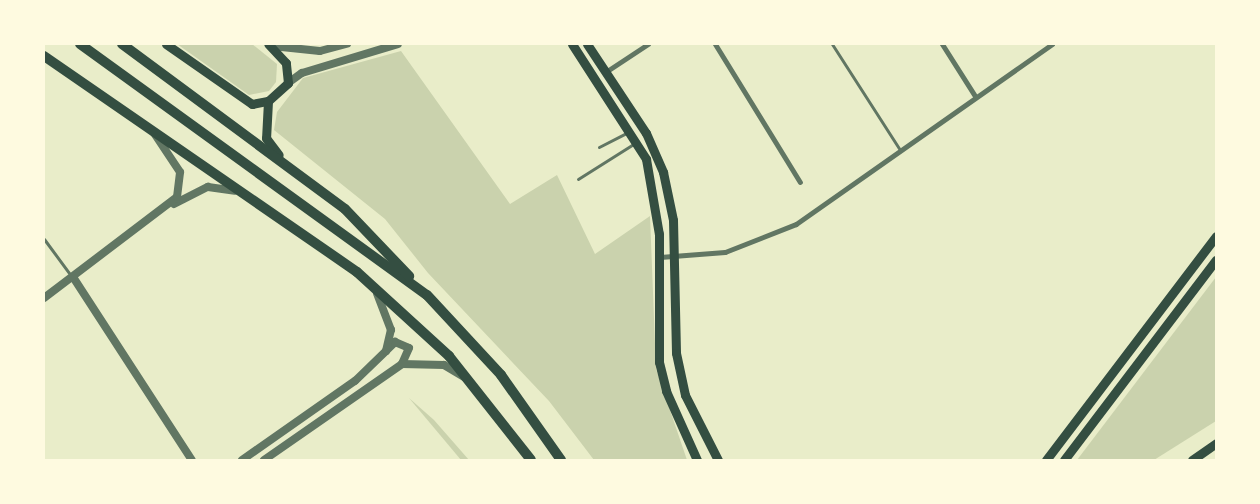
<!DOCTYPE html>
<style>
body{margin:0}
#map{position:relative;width:1260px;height:504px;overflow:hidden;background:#e9edc9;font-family:"Zilla Slab",serif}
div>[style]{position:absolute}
.green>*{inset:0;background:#cad2ad}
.service>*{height:3px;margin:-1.5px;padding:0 1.5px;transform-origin:1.5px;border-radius:1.5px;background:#617663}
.minor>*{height:5px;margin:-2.5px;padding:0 2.5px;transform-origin:2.5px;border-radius:2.5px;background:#617663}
.tertiary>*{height:8px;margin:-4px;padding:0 4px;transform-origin:4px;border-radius:4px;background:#617663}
.secondary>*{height:9px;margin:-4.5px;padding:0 4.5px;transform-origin:4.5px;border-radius:4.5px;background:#344e41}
.primary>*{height:9px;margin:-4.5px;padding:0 4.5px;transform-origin:4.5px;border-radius:4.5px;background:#344e41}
.trunk>*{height:10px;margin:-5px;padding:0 5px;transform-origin:5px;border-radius:5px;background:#344e41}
span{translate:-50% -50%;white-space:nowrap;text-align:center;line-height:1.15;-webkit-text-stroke:5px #fefae0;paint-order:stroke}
.frame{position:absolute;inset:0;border:45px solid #fefae0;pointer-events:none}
</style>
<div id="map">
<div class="green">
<div style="clip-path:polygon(177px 44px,252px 44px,277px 64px,276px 82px,269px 91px,249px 95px)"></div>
<div style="clip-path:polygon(401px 51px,510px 204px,557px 175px,595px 254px,650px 216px,656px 369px,687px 460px,594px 460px,549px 401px,428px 273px,385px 219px,274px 130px,277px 112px,303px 78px)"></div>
<div style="clip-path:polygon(1216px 277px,1216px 421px,1154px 460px,1077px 460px)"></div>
<div style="clip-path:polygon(409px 398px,434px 420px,469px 460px,461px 460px)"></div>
</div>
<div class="service">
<div style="left:832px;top:44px;width:126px;rotate:57.3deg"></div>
<div style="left:599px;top:147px;width:31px;rotate:-27deg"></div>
<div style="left:578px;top:179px;width:67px;rotate:-32.3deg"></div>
<div style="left:44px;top:239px;width:47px;rotate:53.6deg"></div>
</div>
<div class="minor">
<div style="left:715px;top:44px;width:162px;rotate:58.4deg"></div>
<div style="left:942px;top:44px;width:62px;rotate:57.6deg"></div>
<div style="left:607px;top:71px;width:49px;rotate:-33.4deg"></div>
<div style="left:660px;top:257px;width:65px;rotate:-4.4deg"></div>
<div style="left:725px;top:252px;width:76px;rotate:-21.5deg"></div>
<div style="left:796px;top:224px;width:313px;rotate:-35.1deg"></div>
</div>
<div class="tertiary">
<div style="left:272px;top:46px;width:48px;rotate:5.9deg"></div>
<div style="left:320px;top:51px;width:28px;rotate:-15deg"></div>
<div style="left:288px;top:83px;width:17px;rotate:-36deg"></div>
<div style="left:302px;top:73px;width:100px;rotate:-16.8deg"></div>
<div style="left:174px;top:204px;width:38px;rotate:-27deg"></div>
<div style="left:208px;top:187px;width:27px;rotate:8deg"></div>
<div style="left:73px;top:277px;width:218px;rotate:57deg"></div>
<div style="left:44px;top:298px;width:167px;rotate:-37.2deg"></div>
<div style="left:177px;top:197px;width:25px;rotate:-83deg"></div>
<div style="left:180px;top:172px;width:47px;rotate:-123.7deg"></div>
<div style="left:386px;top:351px;width:13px;rotate:-45deg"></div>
<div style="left:395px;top:342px;width:15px;rotate:23deg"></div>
<div style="left:409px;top:348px;width:17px;rotate:114deg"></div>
<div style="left:242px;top:460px;width:138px;rotate:-35deg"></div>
<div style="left:355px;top:381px;width:43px;rotate:-44.1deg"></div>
<div style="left:386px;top:351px;width:22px;rotate:-77deg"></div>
<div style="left:391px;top:330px;width:39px;rotate:-111deg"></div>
<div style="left:264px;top:460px;width:168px;rotate:-34.8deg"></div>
<div style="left:402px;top:364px;width:42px;rotate:1.4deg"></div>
<div style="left:444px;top:365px;width:23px;rotate:31deg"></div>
</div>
<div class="secondary">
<div style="left:166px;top:44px;width:105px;rotate:34.9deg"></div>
<div style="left:252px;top:104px;width:16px;rotate:-11deg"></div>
<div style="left:268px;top:101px;width:27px;rotate:-42deg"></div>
<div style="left:288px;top:83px;width:20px;rotate:-96deg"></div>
<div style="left:286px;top:63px;width:26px;rotate:-133deg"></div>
<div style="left:572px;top:44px;width:137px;rotate:57.2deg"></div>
<div style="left:646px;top:159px;width:76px;rotate:80.2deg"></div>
<div style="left:659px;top:234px;width:128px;rotate:90deg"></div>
<div style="left:659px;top:362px;width:30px;rotate:76deg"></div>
<div style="left:666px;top:391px;width:76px;rotate:65.8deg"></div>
<div style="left:587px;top:44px;width:107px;rotate:56.5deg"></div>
<div style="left:646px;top:133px;width:43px;rotate:66.4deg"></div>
<div style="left:663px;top:172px;width:49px;rotate:78.2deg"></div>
<div style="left:673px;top:220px;width:133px;rotate:88.7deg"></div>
<div style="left:676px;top:353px;width:43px;rotate:77.9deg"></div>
<div style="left:685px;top:395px;width:73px;rotate:63.1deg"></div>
<div style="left:268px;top:101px;width:37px;rotate:93deg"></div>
<div style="left:266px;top:138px;width:21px;rotate:53deg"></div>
<div style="left:1046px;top:460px;width:281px;rotate:-52.8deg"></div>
<div style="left:1064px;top:460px;width:251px;rotate:-52.8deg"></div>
</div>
<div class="primary">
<div style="left:1192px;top:460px;width:29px;rotate:-35deg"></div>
</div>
<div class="trunk">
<div style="left:80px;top:44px;width:428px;rotate:35.9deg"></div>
<div style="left:427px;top:295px;width:109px;rotate:47.2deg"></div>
<div style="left:501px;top:375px;width:104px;rotate:54.8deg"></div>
<div style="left:122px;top:44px;width:277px;rotate:36.5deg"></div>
<div style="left:345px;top:209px;width:93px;rotate:46.3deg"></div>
<div style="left:44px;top:56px;width:380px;rotate:34.6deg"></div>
<div style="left:357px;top:272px;width:125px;rotate:42.4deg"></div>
<div style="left:449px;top:356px;width:132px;rotate:51.7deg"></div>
</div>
<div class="frame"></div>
</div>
